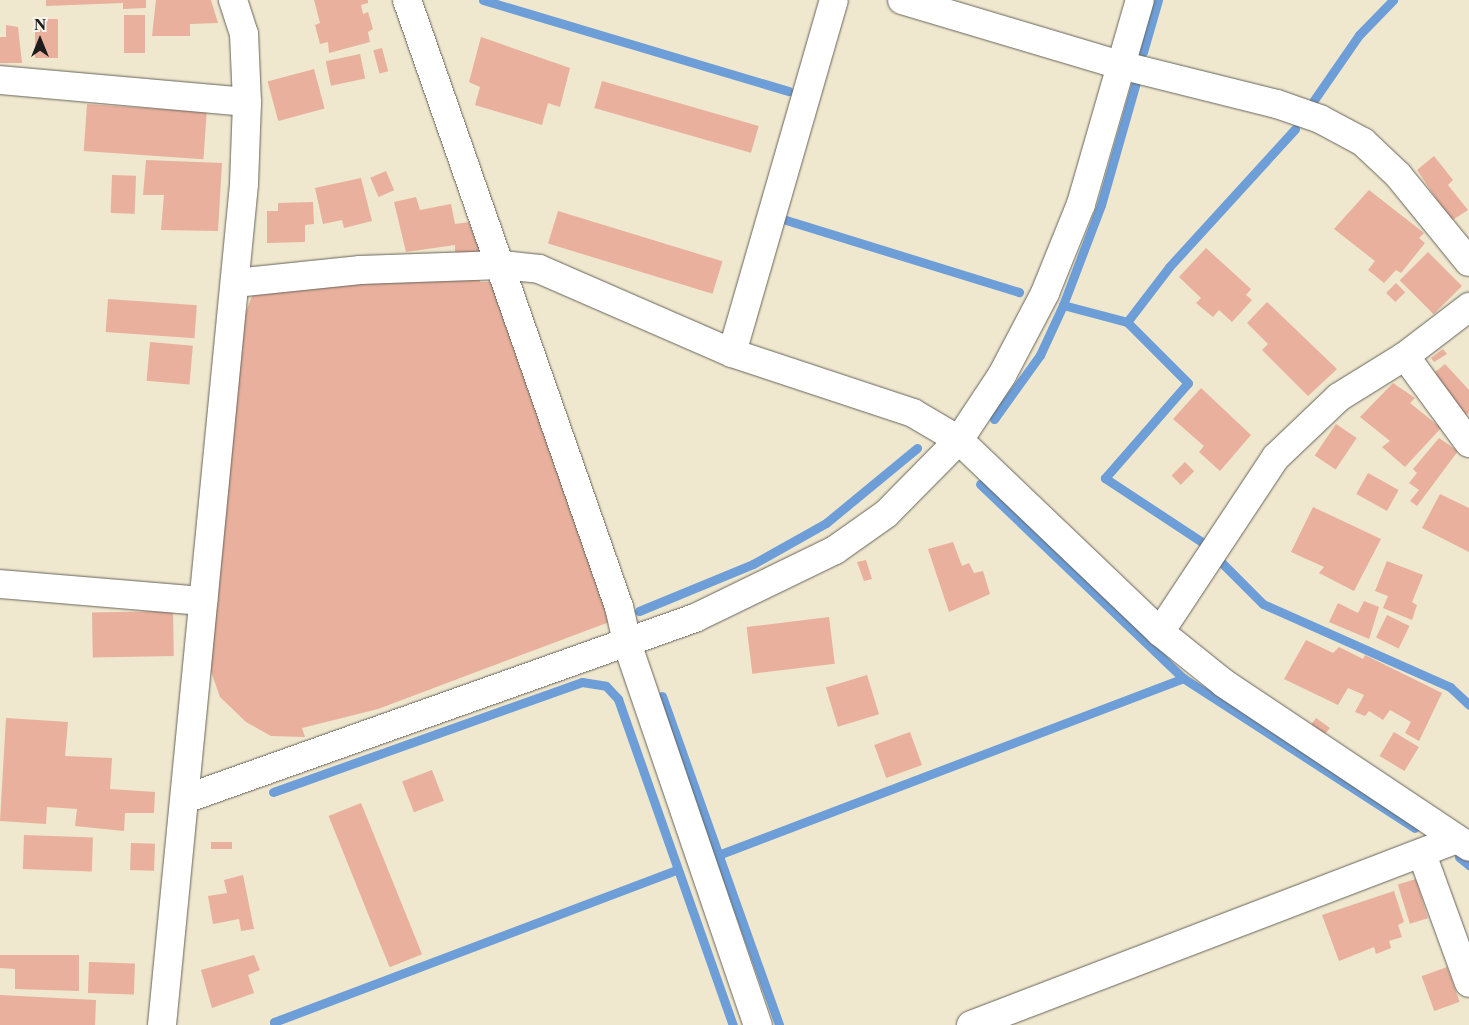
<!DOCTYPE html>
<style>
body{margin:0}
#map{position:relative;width:1469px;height:1025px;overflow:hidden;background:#efe7ce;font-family:"Libre Caslon Text",serif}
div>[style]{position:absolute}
.stream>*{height:9px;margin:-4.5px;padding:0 4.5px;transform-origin:4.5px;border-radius:4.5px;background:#6d9ed7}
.building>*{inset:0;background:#e8b09d;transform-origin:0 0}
.roads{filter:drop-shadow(0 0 1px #66635a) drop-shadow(0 0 1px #66635a)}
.street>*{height:28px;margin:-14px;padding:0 14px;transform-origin:14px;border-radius:14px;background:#fff}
.secondary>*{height:28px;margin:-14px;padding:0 14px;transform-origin:14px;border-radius:14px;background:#fff}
span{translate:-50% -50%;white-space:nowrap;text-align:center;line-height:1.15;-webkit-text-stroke:4.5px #f7f3e8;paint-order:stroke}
.north{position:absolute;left:15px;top:15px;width:50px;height:50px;-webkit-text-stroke:4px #f7f3e8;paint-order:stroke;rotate:0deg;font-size:14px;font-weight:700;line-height:20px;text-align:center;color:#1c1c1c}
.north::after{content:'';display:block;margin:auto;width:18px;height:22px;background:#1c1c1c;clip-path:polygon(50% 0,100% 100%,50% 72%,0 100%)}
</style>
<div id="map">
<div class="stream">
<div style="left:483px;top:0;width:319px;rotate:16.6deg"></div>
<div style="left:1143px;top:52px;width:54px;rotate:-73.9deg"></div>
<div style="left:1314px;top:100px;width:79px;rotate:-55.3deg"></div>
<div style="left:1359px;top:35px;width:49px;rotate:-45.8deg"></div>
<div style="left:786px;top:220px;width:244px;rotate:17.2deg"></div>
<div style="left:1063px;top:305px;width:107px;rotate:-69.2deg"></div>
<div style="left:1101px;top:205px;width:128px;rotate:-74.1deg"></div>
<div style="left:994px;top:419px;width:79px;rotate:-54.3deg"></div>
<div style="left:1040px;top:355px;width:55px;rotate:-65.3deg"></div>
<div style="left:1063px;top:305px;width:66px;rotate:14.9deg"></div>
<div style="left:980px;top:484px;width:281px;rotate:43.7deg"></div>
<div style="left:1183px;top:678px;width:276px;rotate:32.9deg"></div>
<div style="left:1205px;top:544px;width:120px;rotate:-146.6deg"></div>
<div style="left:1105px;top:478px;width:126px;rotate:-48.9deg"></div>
<div style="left:1188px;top:383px;width:86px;rotate:-135deg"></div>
<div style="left:1127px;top:322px;width:69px;rotate:-52.6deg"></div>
<div style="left:1169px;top:267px;width:187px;rotate:-47.6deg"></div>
<div style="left:1219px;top:560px;width:62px;rotate:45deg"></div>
<div style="left:1263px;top:604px;width:205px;rotate:23.9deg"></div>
<div style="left:1450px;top:687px;width:26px;rotate:43deg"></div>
<div style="left:639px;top:611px;width:123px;rotate:-22.4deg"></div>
<div style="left:753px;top:564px;width:84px;rotate:-29.3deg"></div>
<div style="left:826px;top:523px;width:118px;rotate:-39.5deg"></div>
<div style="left:662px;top:696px;width:349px;rotate:70.4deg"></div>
<div style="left:273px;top:792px;width:328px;rotate:-19.6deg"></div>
<div style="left:582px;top:682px;width:24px;rotate:9deg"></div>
<div style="left:606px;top:686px;width:18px;rotate:47deg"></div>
<div style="left:618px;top:699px;width:346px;rotate:70.6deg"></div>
<div style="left:718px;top:855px;width:498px;rotate:-20.8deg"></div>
<div style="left:1459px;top:857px;width:13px;rotate:39deg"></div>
<div style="left:275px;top:1025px;width:3px;rotate:-108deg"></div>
<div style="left:274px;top:1022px;width:431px;rotate:-20.7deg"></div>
</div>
<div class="building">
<div style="clip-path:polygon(46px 0,146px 0,146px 8px,123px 9px,123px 3px,46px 6px)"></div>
<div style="clip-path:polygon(156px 0,211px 0,218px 23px,190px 24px,190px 36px,152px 36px)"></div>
<div style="clip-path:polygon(314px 0,368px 0,368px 3px,361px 5px,363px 14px,368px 12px,373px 29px,368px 32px,370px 42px,329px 53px,328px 42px,320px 44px,315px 25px,320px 23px)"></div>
<div style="left:124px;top:15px;width:21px;height:38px"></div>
<div style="left:58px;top:19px;width:39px;height:23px;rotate:90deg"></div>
<div style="clip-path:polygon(6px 25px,18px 27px,22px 63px,0 63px,0 37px,6px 37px)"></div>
<div style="clip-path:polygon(481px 37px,570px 68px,560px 107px,548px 103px,542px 125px,475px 105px,480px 87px,469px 82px)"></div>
<div style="left:382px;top:48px;width:24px;height:9px;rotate:75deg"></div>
<div style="left:360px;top:54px;width:25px;height:35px;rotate:78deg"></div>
<div style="left:314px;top:69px;width:41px;height:48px;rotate:75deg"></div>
<div style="left:602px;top:81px;width:163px;height:28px;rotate:16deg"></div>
<div style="left:87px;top:104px;width:120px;height:47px;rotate:4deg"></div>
<div style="clip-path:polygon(1434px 156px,1453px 180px,1448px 185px,1468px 210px,1451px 221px,1417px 170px)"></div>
<div style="clip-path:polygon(146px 160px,222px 163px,218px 231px,161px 230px,164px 195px,143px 195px)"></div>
<div style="left:386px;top:171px;width:21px;height:17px;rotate:67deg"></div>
<div style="left:112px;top:175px;width:24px;height:38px;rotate:2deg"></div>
<div style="clip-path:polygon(361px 178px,372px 221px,344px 228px,342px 220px,323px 224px,315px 188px)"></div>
<div style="clip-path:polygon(1369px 190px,1424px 233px,1419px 238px,1425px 243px,1401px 273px,1396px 270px,1384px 283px,1368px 270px,1375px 261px,1334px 229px)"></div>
<div style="clip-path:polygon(416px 197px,420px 210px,451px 204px,455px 224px,469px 222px,481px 254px,455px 254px,455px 245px,406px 252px,394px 202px)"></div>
<div style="clip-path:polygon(313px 202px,314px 224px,305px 225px,305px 242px,267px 243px,267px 211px,278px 211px,278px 203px)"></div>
<div style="left:558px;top:211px;width:172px;height:34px;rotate:17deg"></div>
<div style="clip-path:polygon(1206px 248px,1251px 289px,1246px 295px,1252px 300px,1232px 322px,1219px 310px,1213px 317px,1196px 303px,1201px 298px,1179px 277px)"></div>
<div style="left:1428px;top:252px;width:48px;height:40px;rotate:45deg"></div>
<div style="clip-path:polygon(479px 273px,480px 282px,494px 282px,612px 621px,378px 709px,302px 728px,305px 737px,271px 736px,246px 722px,220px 697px,209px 666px,241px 325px,252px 296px,269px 288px)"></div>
<div style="left:1396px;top:283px;width:13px;height:14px;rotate:45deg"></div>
<div style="left:108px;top:299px;width:89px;height:33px;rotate:4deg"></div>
<div style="clip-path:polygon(1267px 302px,1337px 369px,1308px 396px,1262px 350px,1268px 344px,1247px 323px)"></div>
<div style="left:150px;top:342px;width:43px;height:39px;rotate:5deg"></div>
<div style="clip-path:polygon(1443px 349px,1447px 354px,1434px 362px,1431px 358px)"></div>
<div style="clip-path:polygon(1445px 364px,1469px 390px,1469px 413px,1466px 415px,1434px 373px)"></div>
<div style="clip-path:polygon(1393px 383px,1415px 398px,1410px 403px,1441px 428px,1405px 467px,1382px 447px,1390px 441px,1360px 417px)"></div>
<div style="clip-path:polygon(1201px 388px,1251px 435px,1220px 471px,1199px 452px,1204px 446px,1173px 419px)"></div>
<div style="left:1336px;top:424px;width:25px;height:38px;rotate:34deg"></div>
<div style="clip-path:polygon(1439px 438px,1458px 451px,1417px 506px,1410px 501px,1419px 490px,1409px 483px,1417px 473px,1413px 469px)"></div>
<div style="left:1185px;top:462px;width:13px;height:19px;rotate:45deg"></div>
<div style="left:1368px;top:473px;width:35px;height:24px;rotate:29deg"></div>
<div style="clip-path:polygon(1440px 494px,1469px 508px,1469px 552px,1422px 528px)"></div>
<div style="clip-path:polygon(1313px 507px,1381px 539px,1354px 591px,1319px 573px,1324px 567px,1291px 552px)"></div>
<div style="clip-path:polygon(953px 542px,962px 566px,969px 563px,974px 573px,983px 571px,990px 594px,949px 612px,928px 549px)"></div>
<div style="clip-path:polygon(866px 560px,872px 579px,864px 581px,857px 562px)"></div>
<div style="clip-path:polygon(1387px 561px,1423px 575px,1412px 602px,1417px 605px,1412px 620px,1383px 608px,1388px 596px,1375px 591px)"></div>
<div style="clip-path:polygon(1364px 601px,1379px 607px,1369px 639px,1329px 622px,1338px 603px,1358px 613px)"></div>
<div style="left:173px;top:611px;width:45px;height:81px;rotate:89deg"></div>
<div style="left:1387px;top:615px;width:25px;height:25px;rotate:26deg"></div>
<div style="left:829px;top:617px;width:47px;height:83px;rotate:83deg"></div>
<div style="clip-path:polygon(1306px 640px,1333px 653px,1339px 647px,1363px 659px,1365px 655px,1442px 693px,1419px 741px,1405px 733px,1411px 722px,1390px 710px,1383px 720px,1369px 711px,1365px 716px,1355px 712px,1364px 695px,1348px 688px,1338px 705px,1284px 679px)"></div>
<div style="left:867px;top:675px;width:41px;height:43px;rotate:73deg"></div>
<div style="clip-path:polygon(6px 718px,68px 722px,65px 756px,112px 758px,110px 789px,155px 792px,154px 813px,125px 813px,124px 831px,75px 826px,77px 809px,47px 807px,46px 824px,0 821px)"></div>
<div style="clip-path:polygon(1316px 718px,1330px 728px,1324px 735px,1310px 726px)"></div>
<div style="left:910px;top:732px;width:35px;height:38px;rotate:70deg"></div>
<div style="left:1394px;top:732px;width:29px;height:28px;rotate:31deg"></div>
<div style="left:432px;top:770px;width:33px;height:32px;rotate:69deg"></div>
<div style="left:361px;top:803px;width:163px;height:35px;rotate:68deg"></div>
<div style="left:24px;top:835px;width:69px;height:34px;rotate:2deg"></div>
<div style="left:232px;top:842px;width:7px;height:21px;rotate:90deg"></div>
<div style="left:131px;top:843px;width:24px;height:27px;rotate:2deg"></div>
<div style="clip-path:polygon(243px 875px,254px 929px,241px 931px,239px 919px,213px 924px,208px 896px,227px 893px,224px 880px)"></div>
<div style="left:1416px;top:879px;width:41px;height:19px;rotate:73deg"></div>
<div style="clip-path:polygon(1394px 891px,1404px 922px,1398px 925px,1402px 937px,1389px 941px,1391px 948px,1376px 954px,1374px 947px,1339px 961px,1322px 915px)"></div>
<div style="clip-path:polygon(0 955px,79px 955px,79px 991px,15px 989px,15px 969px,0 968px)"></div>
<div style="clip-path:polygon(254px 955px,260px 970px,248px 975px,254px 993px,212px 1008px,201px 970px)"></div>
<div style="left:89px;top:962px;width:46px;height:31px;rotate:2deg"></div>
<div style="left:1447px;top:967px;width:37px;height:27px;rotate:70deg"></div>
<div style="clip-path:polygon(0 995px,96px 1000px,95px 1025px,0 1025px)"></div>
</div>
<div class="roads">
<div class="street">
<div style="left:407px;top:0;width:643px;rotate:70.75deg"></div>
<div style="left:619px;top:607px;width:37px;rotate:77deg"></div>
<div style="left:902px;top:0;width:227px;rotate:16.6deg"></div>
<div style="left:1120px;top:65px;width:162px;rotate:14deg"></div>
<div style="left:1277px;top:104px;width:46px;rotate:19.2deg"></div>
<div style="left:1320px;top:119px;width:49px;rotate:28.1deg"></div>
<div style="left:1363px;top:142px;width:48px;rotate:43.3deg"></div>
<div style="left:1398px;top:175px;width:112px;rotate:50.8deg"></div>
<div style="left:0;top:80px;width:248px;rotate:5.1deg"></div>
<div style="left:235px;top:283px;width:126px;rotate:-5.9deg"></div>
<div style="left:360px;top:270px;width:142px;rotate:-2deg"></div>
<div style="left:502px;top:265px;width:37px;rotate:6deg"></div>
<div style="left:539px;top:269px;width:210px;rotate:23.5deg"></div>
<div style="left:732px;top:353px;width:367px;rotate:-73.9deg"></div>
<div style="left:732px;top:353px;width:191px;rotate:18.3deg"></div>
<div style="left:913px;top:413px;width:53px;rotate:30.4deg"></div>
<div style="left:959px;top:440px;width:278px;rotate:43.7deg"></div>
<div style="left:1160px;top:632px;width:83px;rotate:38.7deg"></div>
<div style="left:1225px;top:684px;width:293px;rotate:33.7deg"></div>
<div style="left:1405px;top:356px;width:108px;rotate:53.7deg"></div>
<div style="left:0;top:584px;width:204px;rotate:4.8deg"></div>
<div style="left:1160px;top:632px;width:210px;rotate:-56.5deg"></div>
<div style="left:1276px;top:457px;width:87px;rotate:-43.6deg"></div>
<div style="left:1339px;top:397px;width:78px;rotate:-31.8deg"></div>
<div style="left:1405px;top:356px;width:81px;rotate:-37.4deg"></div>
<div style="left:1422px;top:854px;width:137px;rotate:70deg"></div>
<div style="left:971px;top:1025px;width:520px;rotate:-20.94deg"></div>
</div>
<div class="secondary">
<div style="left:627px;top:643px;width:404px;rotate:71.1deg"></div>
<div style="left:185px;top:799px;width:541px;rotate:-19.54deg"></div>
<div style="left:695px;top:618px;width:156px;rotate:-25.9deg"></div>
<div style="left:835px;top:550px;width:62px;rotate:-35.2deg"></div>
<div style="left:886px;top:514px;width:104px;rotate:-45.4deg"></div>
<div style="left:959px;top:440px;width:78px;rotate:-56.5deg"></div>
<div style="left:1002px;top:375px;width:93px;rotate:-62.3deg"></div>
<div style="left:1045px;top:293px;width:96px;rotate:-68deg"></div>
<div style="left:1081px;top:204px;width:212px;rotate:-73.9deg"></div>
<div style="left:162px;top:1025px;width:845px;rotate:-84.43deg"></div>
<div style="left:244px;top:184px;width:82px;rotate:-87.9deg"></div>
<div style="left:247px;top:102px;width:68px;rotate:-92.5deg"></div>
<div style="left:244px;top:34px;width:36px;rotate:-108deg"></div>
</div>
</div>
<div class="north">N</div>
</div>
